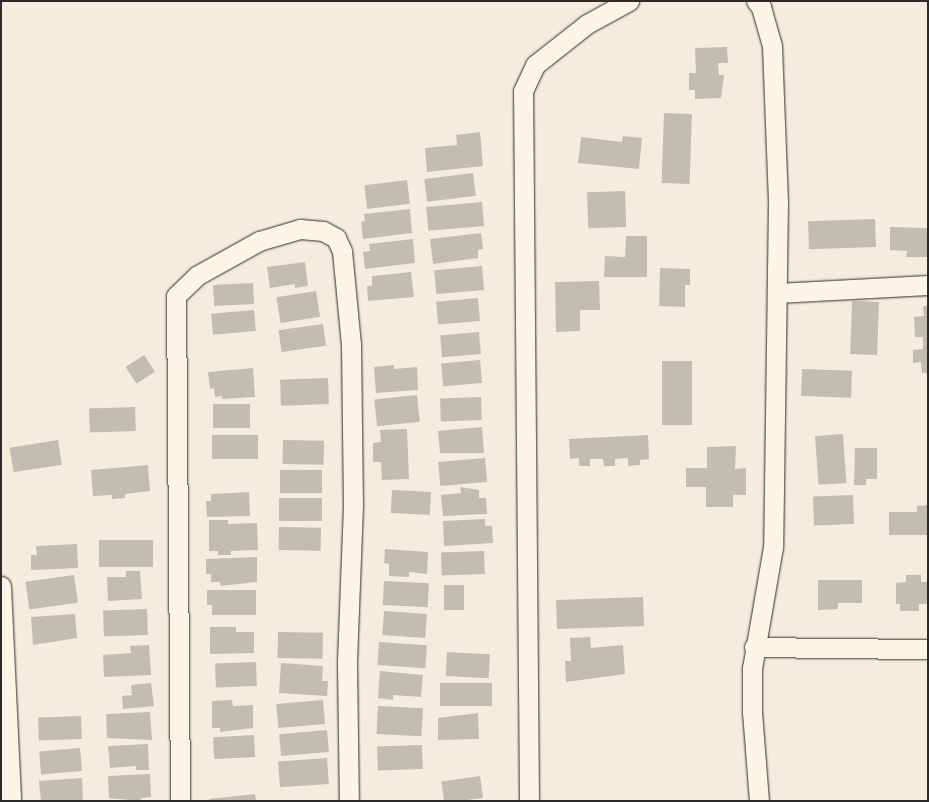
<!DOCTYPE html>
<style>
body{margin:0}
#map{position:relative;width:929px;height:802px;overflow:hidden;background:#f4edde;font-family:Pangolin,sans-serif}
div>[style]{position:absolute}
.building>*{inset:0;background:#c2bdb1;transform-origin:0 0}
.roads{filter:drop-shadow(0 0 1px #2b2b2b) drop-shadow(0 0 1px #2b2b2b)}
.minor>*{height:19px;margin:-9.5px;padding:0 9.5px;transform-origin:9.5px;border-radius:9.5px;background:#fcf5e5}
span{translate:-50% -50%;white-space:nowrap;text-align:center;line-height:1.15;-webkit-text-stroke:4.5px #fcf5e5;paint-order:stroke}
.frame{position:absolute;inset:0;border:2px solid #2b2b2b;pointer-events:none}
</style>
<div id="map">
<div class="building">
<div style="clip-path:polygon(727px 47px,728px 63px,718px 63px,719px 75px,724px 75px,721px 98px,695px 99px,695px 90px,689px 90px,689px 73px,696px 73px,695px 48px)"></div>
<div style="left:664px;top:113px;width:28px;height:70px;rotate:2deg"></div>
<div style="clip-path:polygon(480px 132px,483px 166px,427px 172px,425px 148px,457px 145px,456px 135px)"></div>
<div style="clip-path:polygon(623px 136px,642px 138px,639px 169px,578px 163px,581px 137px,622px 142px)"></div>
<div style="left:473px;top:173px;width:23px;height:49px;rotate:83deg"></div>
<div style="left:407px;top:180px;width:24px;height:43px;rotate:83deg"></div>
<div style="left:625px;top:191px;width:36px;height:38px;rotate:88deg"></div>
<div style="left:482px;top:202px;width:24px;height:56px;rotate:85deg"></div>
<div style="clip-path:polygon(410px 209px,412px 233px,363px 239px,361px 222px,365px 221px,364px 214px)"></div>
<div style="left:875px;top:219px;width:28px;height:67px;rotate:88deg"></div>
<div style="clip-path:polygon(890px 227px,928px 228px,928px 257px,906px 257px,907px 251px,890px 250px)"></div>
<div style="clip-path:polygon(481px 233px,483px 249px,478px 250px,478px 258px,433px 264px,430px 239px)"></div>
<div style="clip-path:polygon(626px 236px,647px 236px,647px 277px,604px 277px,605px 256px,625px 257px)"></div>
<div style="clip-path:polygon(413px 239px,415px 263px,365px 269px,363px 252px,370px 251px,369px 244px)"></div>
<div style="clip-path:polygon(305px 262px,308px 286px,295px 288px,295px 284px,270px 288px,267px 267px)"></div>
<div style="left:482px;top:266px;width:24px;height:48px;rotate:85deg"></div>
<div style="clip-path:polygon(660px 268px,690px 269px,690px 285px,685px 285px,685px 307px,659px 306px)"></div>
<div style="clip-path:polygon(411px 272px,414px 297px,368px 301px,367px 286px,372px 286px,372px 276px)"></div>
<div style="clip-path:polygon(599px 281px,600px 310px,580px 310px,580px 331px,556px 332px,555px 282px)"></div>
<div style="left:253px;top:283px;width:21px;height:40px;rotate:87deg"></div>
<div style="left:316px;top:291px;width:26px;height:40px;rotate:81deg"></div>
<div style="left:478px;top:298px;width:23px;height:42px;rotate:85deg"></div>
<div style="left:852px;top:301px;width:27px;height:53px;rotate:2deg"></div>
<div style="clip-path:polygon(923px 306px,928px 306px,928px 373px,922px 373px,921px 362px,913px 363px,913px 350px,923px 349px,923px 337px,915px 337px,914px 317px,924px 316px)"></div>
<div style="left:254px;top:310px;width:21px;height:43px;rotate:85deg"></div>
<div style="left:323px;top:324px;width:22px;height:45px;rotate:82deg"></div>
<div style="left:479px;top:332px;width:22px;height:39px;rotate:85deg"></div>
<div style="left:144px;top:355px;width:20px;height:22px;rotate:57deg"></div>
<div style="left:480px;top:360px;width:23px;height:39px;rotate:85deg"></div>
<div style="left:662px;top:361px;width:30px;height:64px"></div>
<div style="clip-path:polygon(394px 365px,394px 369px,417px 367px,418px 390px,376px 393px,374px 367px)"></div>
<div style="clip-path:polygon(253px 368px,255px 397px,222px 399px,222px 396px,215px 397px,214px 388px,210px 389px,208px 372px)"></div>
<div style="left:802px;top:369px;width:50px;height:27px;rotate:2deg"></div>
<div style="left:328px;top:378px;width:26px;height:48px;rotate:88deg"></div>
<div style="left:417px;top:395px;width:27px;height:43px;rotate:84deg"></div>
<div style="left:481px;top:397px;width:23px;height:41px;rotate:88deg"></div>
<div style="left:250px;top:404px;width:24px;height:37px;rotate:90deg"></div>
<div style="left:135px;top:407px;width:24px;height:46px;rotate:88deg"></div>
<div style="clip-path:polygon(482px 427px,484px 453px,440px 453px,438px 431px)"></div>
<div style="clip-path:polygon(407px 429px,409px 479px,382px 480px,381px 462px,373px 462px,373px 443px,381px 442px,380px 430px)"></div>
<div style="left:843px;top:434px;width:49px;height:28px;rotate:86deg"></div>
<div style="left:212px;top:435px;width:46px;height:24px"></div>
<div style="clip-path:polygon(648px 435px,649px 459px,640px 460px,640px 465px,628px 466px,628px 458px,615px 459px,615px 466px,604px 466px,603px 459px,590px 459px,590px 466px,579px 466px,579px 458px,570px 459px,569px 439px)"></div>
<div style="left:58px;top:440px;width:25px;height:49px;rotate:81deg"></div>
<div style="left:283px;top:440px;width:41px;height:24px;rotate:1deg"></div>
<div style="clip-path:polygon(736px 446px,735px 469px,746px 468px,746px 495px,733px 495px,733px 507px,706px 507px,706px 487px,686px 487px,686px 468px,707px 468px,707px 447px)"></div>
<div style="clip-path:polygon(855px 448px,877px 448px,877px 479px,866px 479px,866px 485px,854px 485px)"></div>
<div style="left:485px;top:458px;width:24px;height:47px;rotate:85deg"></div>
<div style="clip-path:polygon(148px 465px,150px 491px,125px 494px,125px 498px,112px 499px,112px 495px,93px 496px,91px 470px)"></div>
<div style="left:280px;top:470px;width:42px;height:23px"></div>
<div style="clip-path:polygon(460px 487px,479px 490px,479px 498px,486px 498px,487px 514px,443px 516px,441px 495px,461px 493px)"></div>
<div style="left:392px;top:490px;width:39px;height:23px;rotate:3deg"></div>
<div style="clip-path:polygon(249px 492px,250px 516px,207px 517px,206px 501px,211px 501px,211px 494px)"></div>
<div style="left:853px;top:495px;width:29px;height:40px;rotate:88deg"></div>
<div style="left:279px;top:498px;width:43px;height:23px"></div>
<div style="clip-path:polygon(928px 505px,928px 535px,889px 535px,889px 512px,917px 512px,917px 506px)"></div>
<div style="clip-path:polygon(485px 519px,485px 526px,492px 526px,493px 543px,444px 546px,443px 521px)"></div>
<div style="clip-path:polygon(209px 520px,228px 520px,228px 524px,257px 523px,258px 550px,231px 551px,231px 555px,218px 555px,218px 551px,209px 551px)"></div>
<div style="left:279px;top:527px;width:42px;height:23px;rotate:1deg"></div>
<div style="left:99px;top:540px;width:54px;height:27px"></div>
<div style="clip-path:polygon(77px 544px,78px 568px,31px 570px,31px 555px,37px 555px,36px 546px)"></div>
<div style="clip-path:polygon(385px 549px,428px 552px,427px 574px,409px 572px,409px 577px,389px 576px,389px 564px,384px 563px)"></div>
<div style="left:484px;top:551px;width:23px;height:43px;rotate:88deg"></div>
<div style="clip-path:polygon(257px 557px,257px 582px,221px 586px,220px 582px,211px 582px,211px 574px,206px 574px,206px 559px)"></div>
<div style="clip-path:polygon(126px 571px,140px 571px,142px 599px,108px 601px,107px 577px,126px 577px)"></div>
<div style="left:74px;top:575px;width:28px;height:49px;rotate:82deg"></div>
<div style="clip-path:polygon(906px 575px,921px 575px,921px 582px,928px 582px,928px 604px,919px 604px,919px 611px,900px 611px,900px 604px,896px 604px,896px 583px,906px 582px)"></div>
<div style="clip-path:polygon(818px 580px,862px 580px,862px 603px,838px 603px,838px 609px,818px 610px)"></div>
<div style="left:384px;top:581px;width:45px;height:24px;rotate:3deg"></div>
<div style="left:444px;top:585px;width:20px;height:25px"></div>
<div style="clip-path:polygon(207px 590px,256px 590px,256px 615px,212px 615px,212px 605px,207px 605px)"></div>
<div style="left:643px;top:597px;width:29px;height:87px;rotate:88deg"></div>
<div style="left:147px;top:609px;width:26px;height:44px;rotate:88deg"></div>
<div style="left:384px;top:611px;width:43px;height:24px;rotate:4deg"></div>
<div style="clip-path:polygon(75px 614px,77px 638px,33px 645px,31px 617px)"></div>
<div style="clip-path:polygon(210px 627px,236px 627px,236px 632px,254px 632px,254px 653px,210px 654px)"></div>
<div style="left:278px;top:632px;width:45px;height:26px;rotate:1deg"></div>
<div style="clip-path:polygon(590px 637px,591px 648px,623px 645px,625px 674px,566px 682px,565px 661px,571px 661px,570px 638px)"></div>
<div style="left:379px;top:642px;width:48px;height:23px;rotate:4deg"></div>
<div style="clip-path:polygon(149px 645px,151px 675px,104px 677px,103px 655px,131px 653px,130px 646px)"></div>
<div style="left:447px;top:652px;width:43px;height:24px;rotate:3deg"></div>
<div style="left:256px;top:662px;width:24px;height:41px;rotate:88deg"></div>
<div style="clip-path:polygon(281px 663px,323px 666px,322px 681px,328px 681px,327px 696px,279px 693px)"></div>
<div style="clip-path:polygon(380px 671px,423px 675px,421px 697px,393px 695px,393px 700px,378px 698px)"></div>
<div style="clip-path:polygon(151px 683px,154px 706px,123px 709px,122px 696px,132px 695px,131px 685px)"></div>
<div style="left:492px;top:683px;width:23px;height:52px;rotate:90deg"></div>
<div style="clip-path:polygon(232px 700px,233px 706px,253px 705px,253px 728px,220px 732px,220px 728px,212px 728px,212px 701px)"></div>
<div style="left:323px;top:700px;width:24px;height:47px;rotate:85deg"></div>
<div style="left:378px;top:706px;width:45px;height:28px;rotate:3deg"></div>
<div style="clip-path:polygon(150px 712px,152px 740px,107px 738px,106px 714px)"></div>
<div style="clip-path:polygon(478px 713px,479px 739px,438px 740px,438px 718px)"></div>
<div style="left:81px;top:716px;width:23px;height:43px;rotate:88deg"></div>
<div style="left:327px;top:730px;width:22px;height:48px;rotate:85deg"></div>
<div style="left:254px;top:735px;width:22px;height:41px;rotate:87deg"></div>
<div style="clip-path:polygon(148px 744px,149px 770px,136px 770px,136px 766px,110px 768px,108px 746px)"></div>
<div style="left:422px;top:745px;width:24px;height:45px;rotate:88deg"></div>
<div style="left:80px;top:748px;width:23px;height:41px;rotate:85deg"></div>
<div style="left:327px;top:758px;width:26px;height:49px;rotate:86deg"></div>
<div style="clip-path:polygon(150px 774px,151px 797px,141px 798px,141px 801px,109px 798px,108px 776px)"></div>
<div style="left:480px;top:776px;width:22px;height:39px;rotate:82deg"></div>
<div style="clip-path:polygon(82px 778px,83px 801px,41px 801px,39px 781px)"></div>
<div style="clip-path:polygon(255px 794px,256px 801px,210px 801px,209px 799px)"></div>
</div>
<div class="roads">
<div class="minor">
<div style="left:756px;top:1px;width:8px;rotate:50deg"></div>
<div style="left:761px;top:7px;width:41px;rotate:74.2deg"></div>
<div style="left:772px;top:46px;width:155px;rotate:87.8deg"></div>
<div style="left:778px;top:201px;width:346px;rotate:90.8deg"></div>
<div style="left:773px;top:547px;width:123px;rotate:99.8deg"></div>
<div style="left:752px;top:668px;width:44px;rotate:90deg"></div>
<div style="left:752px;top:712px;width:89px;rotate:85.5deg"></div>
<div style="left:777px;top:293px;width:151px;rotate:-3deg"></div>
<div style="left:1px;top:586px;width:215px;rotate:87.3deg"></div>
<div style="left:754px;top:647px;width:174px;rotate:0.7deg"></div>
<div style="left:180px;top:801px;width:505px;rotate:-90.45deg"></div>
<div style="left:176px;top:296px;width:30px;rotate:-44deg"></div>
<div style="left:198px;top:275px;width:70px;rotate:-29.1deg"></div>
<div style="left:259px;top:241px;width:43px;rotate:-16.3deg"></div>
<div style="left:300px;top:229px;width:23px;rotate:5deg"></div>
<div style="left:323px;top:231px;width:15px;rotate:28deg"></div>
<div style="left:336px;top:238px;width:14px;rotate:65deg"></div>
<div style="left:342px;top:251px;width:93px;rotate:84.5deg"></div>
<div style="left:351px;top:344px;width:161px;rotate:89.3deg"></div>
<div style="left:353px;top:505px;width:159px;rotate:92.2deg"></div>
<div style="left:347px;top:664px;width:137px;rotate:89.2deg"></div>
<div style="left:529px;top:801px;width:710px;rotate:-90.48deg"></div>
<div style="left:523px;top:91px;width:29px;rotate:-65deg"></div>
<div style="left:535px;top:65px;width:66px;rotate:-38.3deg"></div>
<div style="left:587px;top:24px;width:48px;rotate:-28.7deg"></div>
</div>
</div>
<div class="frame"></div>
</div>
